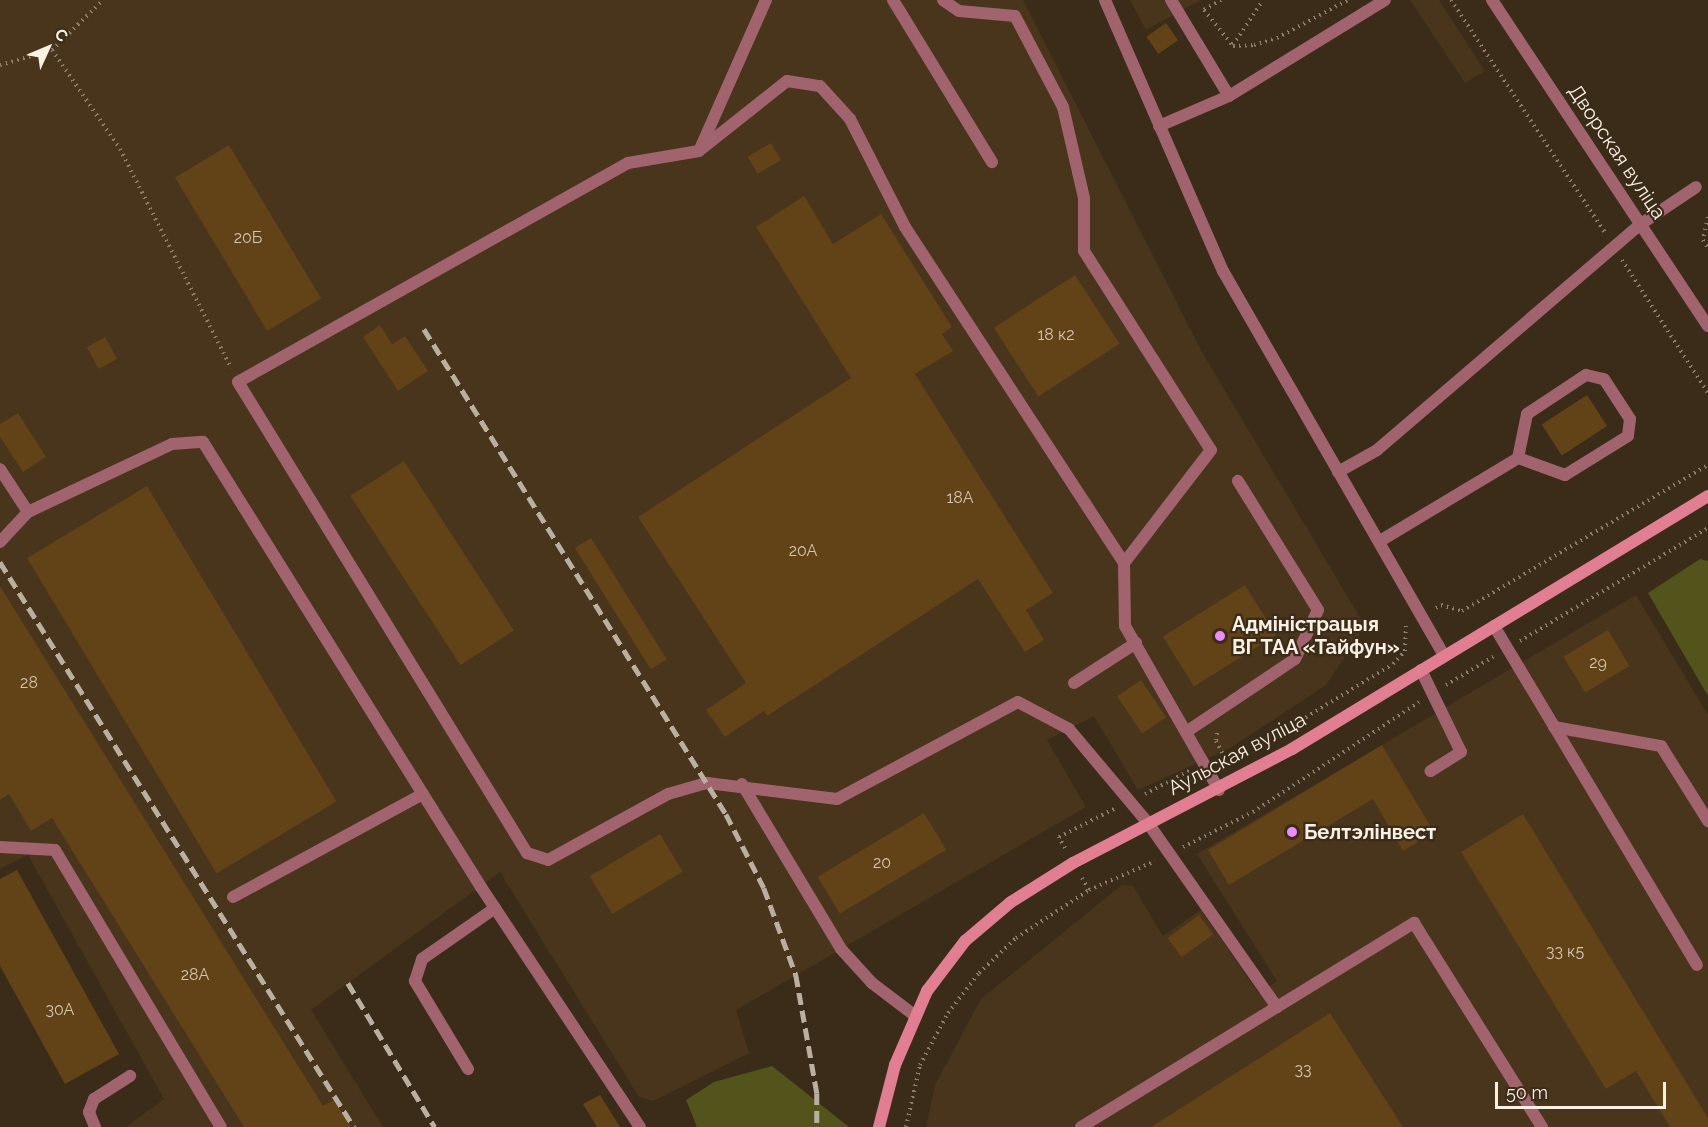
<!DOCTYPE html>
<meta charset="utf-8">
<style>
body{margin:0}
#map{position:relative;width:1708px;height:1127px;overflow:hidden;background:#3b2c19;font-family:Raleway,sans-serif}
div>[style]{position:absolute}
.built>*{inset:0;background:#49341c}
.green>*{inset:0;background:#52541b}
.building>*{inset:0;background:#624217;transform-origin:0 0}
.path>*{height:4px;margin-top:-2px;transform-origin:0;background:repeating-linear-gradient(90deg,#8c7f6f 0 1.5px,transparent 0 6px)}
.lane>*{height:12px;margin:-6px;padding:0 6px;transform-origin:6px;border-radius:6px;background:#a1636e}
.street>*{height:12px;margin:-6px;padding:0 6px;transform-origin:6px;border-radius:6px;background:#a1636e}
.secondary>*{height:12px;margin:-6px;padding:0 6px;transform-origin:6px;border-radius:6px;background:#e17e91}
.rail>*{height:4.5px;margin-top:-2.25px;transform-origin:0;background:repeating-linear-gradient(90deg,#bbafa1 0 12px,transparent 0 18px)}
.dots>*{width:16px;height:16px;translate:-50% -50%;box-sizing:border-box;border:3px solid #3b2c19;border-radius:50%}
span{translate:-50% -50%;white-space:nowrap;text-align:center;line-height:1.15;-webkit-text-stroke:4.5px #3b2c19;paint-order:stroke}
.number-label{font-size:16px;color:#d4c4b1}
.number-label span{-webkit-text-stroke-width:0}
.street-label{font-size:20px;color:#faf0e4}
.poi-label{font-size:20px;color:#faf0e4;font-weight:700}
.left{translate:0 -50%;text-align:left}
.north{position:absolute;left:18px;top:18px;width:60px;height:60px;-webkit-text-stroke:4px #3b2c19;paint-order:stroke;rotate:46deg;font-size:16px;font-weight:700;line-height:24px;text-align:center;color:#faf0e4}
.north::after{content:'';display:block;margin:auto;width:21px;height:27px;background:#faf0e4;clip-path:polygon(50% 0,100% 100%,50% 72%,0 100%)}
.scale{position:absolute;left:1495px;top:1082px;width:171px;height:27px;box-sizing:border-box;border:3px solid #faf0e4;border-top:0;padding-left:8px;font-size:18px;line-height:21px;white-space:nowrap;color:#faf0e4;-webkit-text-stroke:4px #3b2c19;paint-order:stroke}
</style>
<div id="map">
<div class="built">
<div style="clip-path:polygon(0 0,1023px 0,1202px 352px,1365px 626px,1326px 685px,1232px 747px,1138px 790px,1094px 716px,1047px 740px,1086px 807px,736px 1010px,749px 1053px,653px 1101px,639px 1097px,500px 872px,311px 1010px,383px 1127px,126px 1127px,164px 1099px,28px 855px,0 869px)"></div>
<div style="clip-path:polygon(1130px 0,1201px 0,1146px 30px)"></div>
<div style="clip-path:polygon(1410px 0,1439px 0,1485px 71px,1465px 83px)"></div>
<div style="clip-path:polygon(1636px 595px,1708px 715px,1708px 1127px,926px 1127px,935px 1085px,981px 999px,1122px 885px,1133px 886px,1163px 936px,1201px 910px,1259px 994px,1277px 981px,1197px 854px)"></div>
</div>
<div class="green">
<div style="clip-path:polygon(1700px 559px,1708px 561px,1708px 696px,1648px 593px)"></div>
<div style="clip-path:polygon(772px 1066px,849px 1127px,697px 1127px,686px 1100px,714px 1082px)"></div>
</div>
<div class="building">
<div style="left:1166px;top:23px;width:21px;height:24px;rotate:55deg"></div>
<div style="left:771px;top:143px;width:20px;height:27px;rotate:60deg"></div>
<div style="left:229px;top:145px;width:179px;height:63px;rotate:59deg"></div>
<div style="clip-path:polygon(804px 196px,833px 244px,881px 214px,952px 327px,942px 334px,953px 351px,915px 374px,1053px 593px,1026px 610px,1044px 640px,1025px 652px,978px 579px,767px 716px,764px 711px,725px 737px,706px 710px,746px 683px,638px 517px,851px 378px,756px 227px)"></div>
<div style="left:1075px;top:275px;width:82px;height:97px;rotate:57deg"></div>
<div style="clip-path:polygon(380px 325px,392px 344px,405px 336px,428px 371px,398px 391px,363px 337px)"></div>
<div style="left:105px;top:337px;width:25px;height:21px;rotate:61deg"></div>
<div style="left:1587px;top:395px;width:37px;height:54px;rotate:57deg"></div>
<div style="clip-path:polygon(18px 413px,46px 457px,23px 472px,0 437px,0 424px)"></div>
<div style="left:404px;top:461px;width:202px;height:64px;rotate:57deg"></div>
<div style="left:147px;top:486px;width:368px;height:140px;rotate:59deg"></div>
<div style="left:591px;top:538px;width:143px;height:19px;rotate:58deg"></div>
<div style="left:1245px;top:585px;width:59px;height:97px;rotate:58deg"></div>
<div style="clip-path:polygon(0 586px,323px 1106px,334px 1100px,351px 1127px,244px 1127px,52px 818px,31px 831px,9px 794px,0 800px)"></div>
<div style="left:1608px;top:630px;width:42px;height:52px;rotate:59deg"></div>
<div style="left:1141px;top:680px;width:45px;height:29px;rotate:56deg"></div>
<div style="clip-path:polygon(1382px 745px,1434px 832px,1403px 851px,1373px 799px,1229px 885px,1208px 850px)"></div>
<div style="left:924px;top:813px;width:43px;height:124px;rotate:59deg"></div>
<div style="clip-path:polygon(1523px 814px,1708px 1118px,1708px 1127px,1670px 1127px,1636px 1071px,1606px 1089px,1461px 852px)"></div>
<div style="left:660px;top:834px;width:44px;height:82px;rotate:59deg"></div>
<div style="clip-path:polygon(17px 870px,119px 1054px,65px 1084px,0 966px,0 879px)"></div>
<div style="left:1199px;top:915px;width:24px;height:39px;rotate:54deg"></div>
<div style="clip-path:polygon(1330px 1013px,1403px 1127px,1151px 1127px)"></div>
<div style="clip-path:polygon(600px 1095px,620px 1127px,597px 1127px,583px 1104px)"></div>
</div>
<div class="path">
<div style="left:1221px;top:0;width:20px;rotate:150deg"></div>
<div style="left:1204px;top:10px;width:46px;rotate:51.1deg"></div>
<div style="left:1451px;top:0;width:279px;rotate:56.5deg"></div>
<div style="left:1233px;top:45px;width:54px;rotate:-56.3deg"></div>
<div style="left:1233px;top:46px;width:21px;rotate:-3deg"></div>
<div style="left:1254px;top:45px;width:24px;rotate:-17deg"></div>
<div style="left:1277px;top:38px;width:81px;rotate:-28.2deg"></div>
<div style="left:52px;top:50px;width:71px;rotate:-44.4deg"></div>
<div style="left:0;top:65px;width:54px;rotate:-16.1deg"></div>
<div style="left:52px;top:50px;width:120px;rotate:55.5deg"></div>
<div style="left:120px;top:149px;width:246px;rotate:63.1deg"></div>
<div style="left:1708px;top:217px;width:24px;rotate:102deg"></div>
<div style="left:1703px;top:240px;width:9px;rotate:58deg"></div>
<div style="left:1622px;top:260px;width:158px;rotate:57.1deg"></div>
<div style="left:1436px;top:608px;width:6px;rotate:-31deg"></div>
<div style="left:1441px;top:605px;width:22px;rotate:16deg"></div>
<div style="left:1462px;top:611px;width:286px;rotate:-30.7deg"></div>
<div style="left:1520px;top:641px;width:219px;rotate:-31deg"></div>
<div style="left:1446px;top:685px;width:55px;rotate:-30.8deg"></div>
<div style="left:1217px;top:733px;width:8px;rotate:97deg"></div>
<div style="left:1216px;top:741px;width:26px;rotate:62deg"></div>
<div style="left:1275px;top:736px;width:138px;rotate:-31.4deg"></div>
<div style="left:1393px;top:664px;width:18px;rotate:-47deg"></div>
<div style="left:1405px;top:651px;width:25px;rotate:-88deg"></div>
<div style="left:1145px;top:794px;width:50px;rotate:-27.6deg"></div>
<div style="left:1183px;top:847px;width:78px;rotate:-26.6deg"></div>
<div style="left:1253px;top:812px;width:199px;rotate:-33.5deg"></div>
<div style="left:1065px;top:848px;width:13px;rotate:-119deg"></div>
<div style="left:1059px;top:837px;width:62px;rotate:-27deg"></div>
<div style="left:1082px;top:878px;width:14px;rotate:60deg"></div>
<div style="left:906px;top:1127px;width:64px;rotate:-77.3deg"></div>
<div style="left:920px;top:1065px;width:59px;rotate:-61.7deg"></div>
<div style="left:948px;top:1013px;width:51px;rotate:-52.2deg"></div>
<div style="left:979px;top:973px;width:51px;rotate:-43.4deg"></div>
<div style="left:1016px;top:938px;width:87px;rotate:-33.3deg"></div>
<div style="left:1089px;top:890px;width:72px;rotate:-23.7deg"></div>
</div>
<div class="lane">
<div style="left:766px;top:0;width:165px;rotate:113.9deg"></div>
<div style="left:699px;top:151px;width:72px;rotate:170.4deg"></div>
<div style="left:628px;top:163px;width:447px;rotate:150.7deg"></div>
<div style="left:238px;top:382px;width:553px;rotate:58.47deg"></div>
<div style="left:527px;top:853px;width:22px;rotate:18deg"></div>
<div style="left:548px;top:860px;width:137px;rotate:-28.8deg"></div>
<div style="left:668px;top:794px;width:41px;rotate:-15.8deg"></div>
<div style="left:707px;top:783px;width:131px;rotate:7deg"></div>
<div style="left:837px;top:799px;width:205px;rotate:-28.2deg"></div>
<div style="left:1018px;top:702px;width:58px;rotate:27.9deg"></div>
<div style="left:1069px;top:729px;width:123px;rotate:50deg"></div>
<div style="left:1148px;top:823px;width:225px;rotate:55deg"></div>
<div style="left:893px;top:0;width:190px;rotate:58.6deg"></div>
<div style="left:943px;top:0;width:19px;rotate:35deg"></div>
<div style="left:959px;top:11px;width:56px;rotate:5.1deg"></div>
<div style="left:1015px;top:16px;width:103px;rotate:62.2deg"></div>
<div style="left:1063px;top:107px;width:93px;rotate:77deg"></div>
<div style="left:1084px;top:198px;width:53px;rotate:90deg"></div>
<div style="left:1084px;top:251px;width:236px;rotate:57.5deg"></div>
<div style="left:1211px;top:450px;width:143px;rotate:127.6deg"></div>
<div style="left:1105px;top:0;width:296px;rotate:66.5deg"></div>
<div style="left:1223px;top:271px;width:444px;rotate:60.1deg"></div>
<div style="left:1171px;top:0;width:112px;rotate:58.9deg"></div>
<div style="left:1159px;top:126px;width:76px;rotate:-23.2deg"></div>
<div style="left:1229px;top:96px;width:183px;rotate:-31.6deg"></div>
<div style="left:700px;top:150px;width:111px;rotate:-38.4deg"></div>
<div style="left:787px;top:81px;width:33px;rotate:9deg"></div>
<div style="left:820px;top:86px;width:45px;rotate:47.7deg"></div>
<div style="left:850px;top:119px;width:121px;rotate:63deg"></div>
<div style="left:905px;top:227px;width:401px;rotate:56.9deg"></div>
<div style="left:1124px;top:563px;width:63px;rotate:89.1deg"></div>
<div style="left:1125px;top:626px;width:189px;rotate:60.2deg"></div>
<div style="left:0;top:469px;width:51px;rotate:56.9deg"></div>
<div style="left:28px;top:512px;width:159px;rotate:-25.3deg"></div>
<div style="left:172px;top:444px;width:31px;rotate:-4deg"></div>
<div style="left:203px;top:442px;width:525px;rotate:58.01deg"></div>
<div style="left:481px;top:887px;width:288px;rotate:56.5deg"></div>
<div style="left:1338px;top:472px;width:45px;rotate:-29.4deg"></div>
<div style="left:1377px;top:450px;width:348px;rotate:-40.6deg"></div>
<div style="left:1641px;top:224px;width:66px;rotate:-33.9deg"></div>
<div style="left:1380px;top:541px;width:161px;rotate:-31deg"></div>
<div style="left:1518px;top:458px;width:45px;rotate:-78.4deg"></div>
<div style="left:1527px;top:414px;width:71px;rotate:-33.5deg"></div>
<div style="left:1586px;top:375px;width:18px;rotate:13deg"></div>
<div style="left:1604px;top:379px;width:48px;rotate:57deg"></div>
<div style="left:1630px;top:419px;width:17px;rotate:97deg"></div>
<div style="left:1628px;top:436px;width:74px;rotate:148.2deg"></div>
<div style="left:1565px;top:475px;width:50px;rotate:-160.1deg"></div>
<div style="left:0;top:542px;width:41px;rotate:-47deg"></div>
<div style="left:1494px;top:626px;width:395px;rotate:59.1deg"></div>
<div style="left:1421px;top:670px;width:91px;rotate:64deg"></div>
<div style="left:1461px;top:752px;width:36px;rotate:148deg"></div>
<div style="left:1074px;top:683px;width:74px;rotate:-32.8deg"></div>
<div style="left:1554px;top:727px;width:109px;rotate:10.1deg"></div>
<div style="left:1661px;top:746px;width:89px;rotate:57.9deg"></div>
<div style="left:1186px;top:732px;width:131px;rotate:-33.8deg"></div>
<div style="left:1295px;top:659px;width:54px;rotate:-64.9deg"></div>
<div style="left:1318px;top:610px;width:152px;rotate:-121.8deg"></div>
<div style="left:742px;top:784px;width:192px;rotate:59deg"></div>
<div style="left:841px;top:949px;width:46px;rotate:47.6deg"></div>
<div style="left:872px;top:983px;width:53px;rotate:37.3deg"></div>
<div style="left:0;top:847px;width:55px;rotate:3.1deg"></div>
<div style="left:55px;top:850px;width:323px;rotate:59.1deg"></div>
<div style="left:233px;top:897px;width:216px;rotate:-28.5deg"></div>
<div style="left:468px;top:1069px;width:103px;rotate:-121.1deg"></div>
<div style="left:415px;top:981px;width:23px;rotate:-72deg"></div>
<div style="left:422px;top:959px;width:89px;rotate:-34.9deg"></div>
<div style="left:95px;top:1127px;width:16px;rotate:-112deg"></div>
<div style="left:89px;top:1112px;width:14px;rotate:-69deg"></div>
<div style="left:94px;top:1099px;width:43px;rotate:-32.6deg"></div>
<div style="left:1081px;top:1127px;width:391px;rotate:-31.5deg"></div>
<div style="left:1414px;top:923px;width:241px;rotate:57.9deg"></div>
</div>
<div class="street">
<div style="left:1492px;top:0;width:391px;rotate:56.5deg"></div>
</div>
<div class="secondary">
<div style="left:879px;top:1127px;width:64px;rotate:-75.5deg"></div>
<div style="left:895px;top:1065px;width:81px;rotate:-66.6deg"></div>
<div style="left:927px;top:991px;width:63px;rotate:-52.8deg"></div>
<div style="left:965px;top:941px;width:60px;rotate:-40.3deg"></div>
<div style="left:1011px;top:902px;width:73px;rotate:-32.2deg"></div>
<div style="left:1073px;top:863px;width:247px;rotate:-27.5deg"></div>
<div style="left:1292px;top:749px;width:487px;rotate:-31.3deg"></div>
</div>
<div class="rail">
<div style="left:424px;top:329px;width:571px;rotate:58.09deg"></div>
<div style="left:726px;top:814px;width:83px;rotate:62.8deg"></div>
<div style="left:764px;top:888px;width:93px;rotate:69.8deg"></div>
<div style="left:796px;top:975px;width:120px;rotate:79.9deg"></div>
<div style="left:817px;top:1093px;width:34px;rotate:90deg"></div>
<div style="left:0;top:562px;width:667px;rotate:57.93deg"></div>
<div style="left:348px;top:983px;width:168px;rotate:58.9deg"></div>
</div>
<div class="dots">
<div style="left:1220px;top:636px;background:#ec8cfb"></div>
<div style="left:1292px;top:832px;background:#ec8cfb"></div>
</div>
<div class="number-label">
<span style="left:248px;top:238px">20Б</span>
<span style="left:1056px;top:335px">18 к2</span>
<span style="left:960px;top:498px">18А</span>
<span style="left:803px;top:551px">20А</span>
<span style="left:1598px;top:663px">29</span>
<span style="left:29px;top:683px">28</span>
<span style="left:882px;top:863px">20</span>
<span style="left:1565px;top:952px">33 к5</span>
<span style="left:195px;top:975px">28А</span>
<span style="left:60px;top:1010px">30А</span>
<span style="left:1303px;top:1070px">33</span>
</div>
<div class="street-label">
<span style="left:1617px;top:152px;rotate:56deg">Дворская вуліца</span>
<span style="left:1237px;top:754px;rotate:-28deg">Аульская вуліца</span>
</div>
<div class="poi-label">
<span class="left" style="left:1232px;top:636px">Адміністрацыя<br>ВГ ТАА «Тайфун»</span>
<span class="left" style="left:1304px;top:832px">Белтэлінвест</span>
</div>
<div class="north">С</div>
<div class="scale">50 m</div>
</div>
